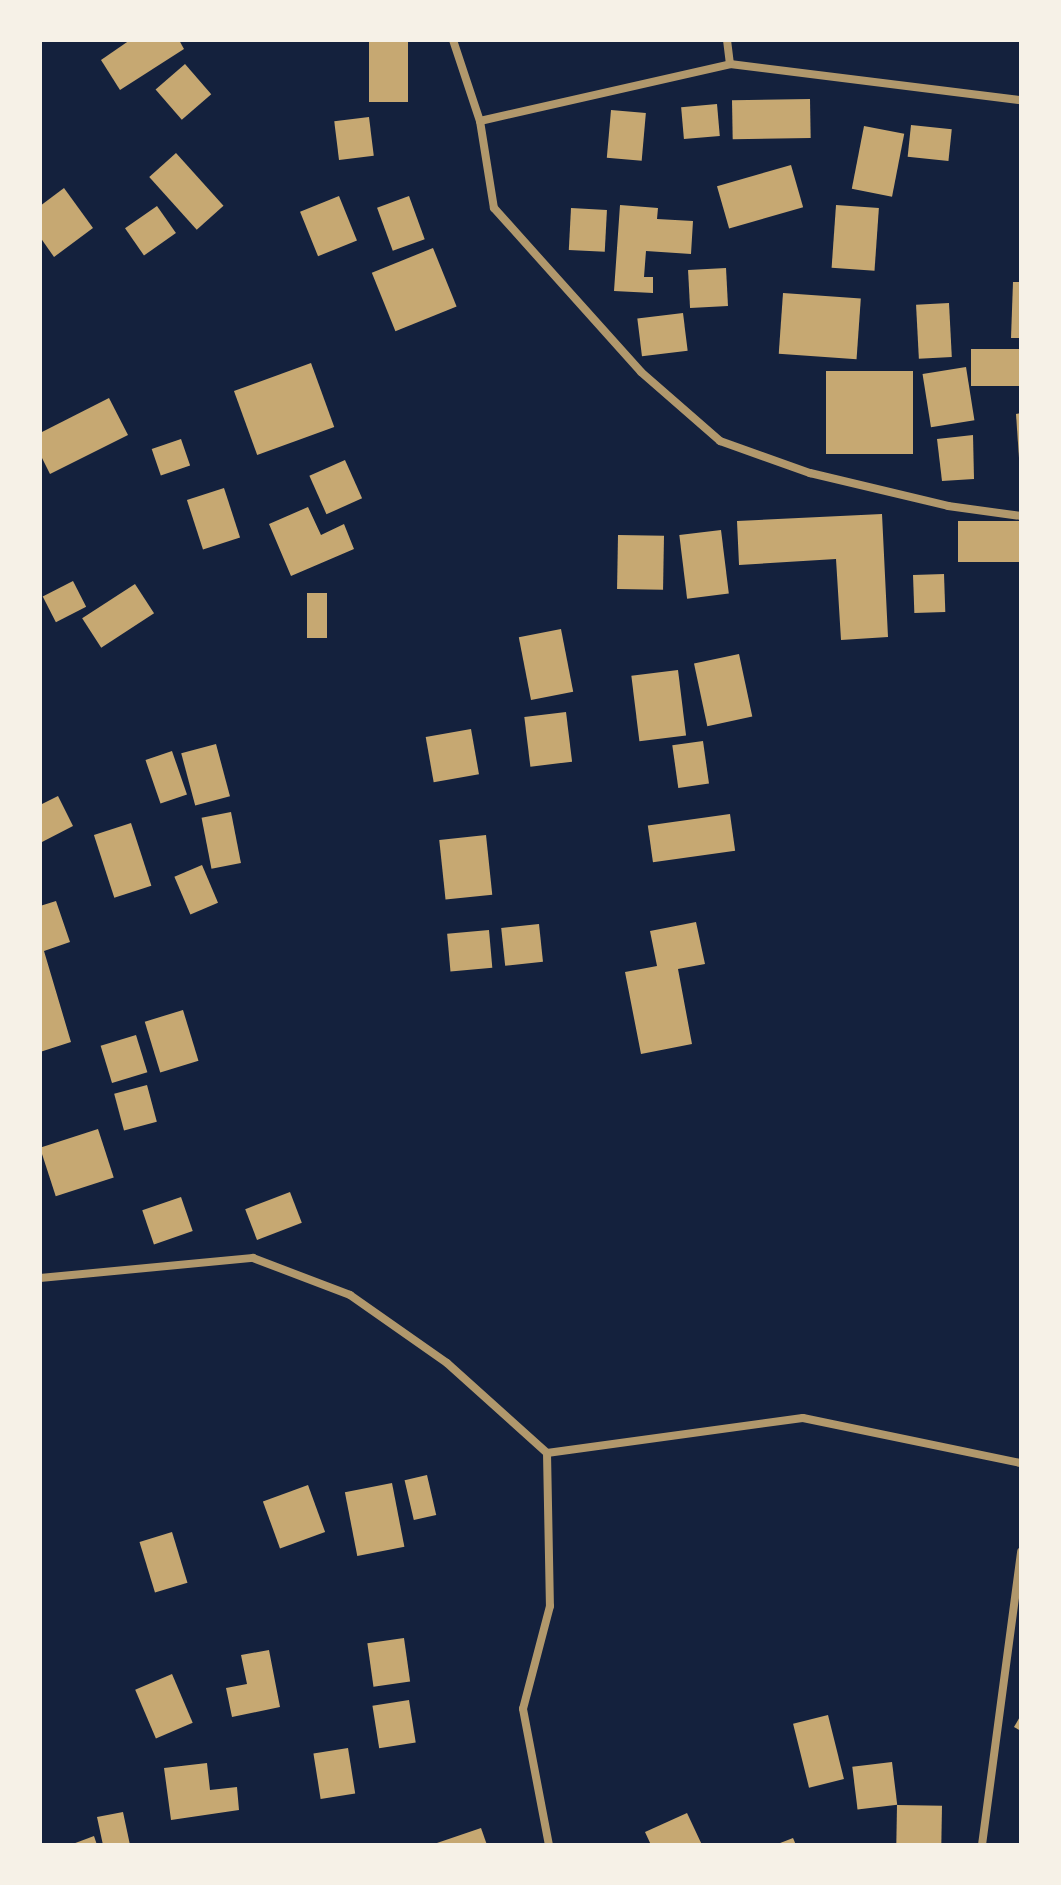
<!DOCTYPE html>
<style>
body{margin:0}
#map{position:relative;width:1061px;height:1885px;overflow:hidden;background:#14213d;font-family:Mulish,sans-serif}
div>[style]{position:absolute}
.building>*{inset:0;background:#c6a872;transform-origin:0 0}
.minor>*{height:8px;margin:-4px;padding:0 4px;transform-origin:4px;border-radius:4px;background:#b1986c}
span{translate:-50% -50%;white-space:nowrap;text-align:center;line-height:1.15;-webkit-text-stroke:6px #f6f1e7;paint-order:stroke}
.frame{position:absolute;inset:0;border:42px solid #f6f1e7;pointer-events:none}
</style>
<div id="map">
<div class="building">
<div style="clip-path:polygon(130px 40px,179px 40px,184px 49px,120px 90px,101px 60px)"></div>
<div style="left:369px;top:40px;width:39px;height:62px"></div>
<div style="left:185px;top:64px;width:40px;height:39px;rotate:49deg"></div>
<div style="left:810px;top:99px;width:39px;height:78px;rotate:89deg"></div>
<div style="left:717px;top:104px;width:32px;height:36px;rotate:85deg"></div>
<div style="left:611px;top:110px;width:35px;height:48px;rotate:5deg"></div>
<div style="left:369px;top:117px;width:39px;height:35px;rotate:83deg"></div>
<div style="left:911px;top:125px;width:41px;height:32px;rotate:6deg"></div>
<div style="left:864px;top:126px;width:41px;height:64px;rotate:11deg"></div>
<div style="left:176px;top:153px;width:71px;height:36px;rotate:48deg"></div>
<div style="left:791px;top:165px;width:44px;height:77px;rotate:74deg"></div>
<div style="clip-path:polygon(64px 188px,93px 228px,54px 257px,40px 237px,40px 206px)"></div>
<div style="left:339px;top:196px;width:48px;height:42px;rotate:68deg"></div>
<div style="left:409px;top:196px;width:46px;height:34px;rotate:70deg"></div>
<div style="clip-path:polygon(620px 205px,658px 208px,657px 219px,693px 221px,691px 254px,646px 251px,644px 277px,653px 277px,653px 293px,614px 291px)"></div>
<div style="left:836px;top:205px;width:43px;height:63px;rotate:4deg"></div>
<div style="left:157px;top:206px;width:33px;height:39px;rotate:55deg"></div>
<div style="left:571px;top:208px;width:36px;height:42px;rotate:3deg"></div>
<div style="left:433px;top:248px;width:63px;height:66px;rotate:68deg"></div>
<div style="left:726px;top:268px;width:38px;height:38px;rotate:87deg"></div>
<div style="clip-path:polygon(1013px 282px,1021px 282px,1021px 338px,1011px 338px)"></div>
<div style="left:783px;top:293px;width:78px;height:61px;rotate:4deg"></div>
<div style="left:949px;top:303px;width:54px;height:33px;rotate:87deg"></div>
<div style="left:683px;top:313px;width:38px;height:46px;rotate:83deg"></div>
<div style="left:1021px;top:349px;width:37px;height:50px;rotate:90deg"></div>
<div style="left:311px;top:363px;width:68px;height:82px;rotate:70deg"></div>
<div style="left:966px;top:367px;width:54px;height:44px;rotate:81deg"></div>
<div style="left:913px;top:371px;width:83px;height:87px;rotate:90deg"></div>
<div style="clip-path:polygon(109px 398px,128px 435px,50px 474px,40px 454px,40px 433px)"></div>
<div style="clip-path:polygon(1021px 413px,1021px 458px,1019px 458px,1016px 414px)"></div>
<div style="clip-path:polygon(973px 435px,974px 479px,942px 481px,937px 439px)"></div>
<div style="left:181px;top:439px;width:28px;height:31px;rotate:71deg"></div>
<div style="left:345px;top:460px;width:42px;height:39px;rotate:66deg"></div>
<div style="left:224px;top:488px;width:52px;height:39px;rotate:72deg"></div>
<div style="clip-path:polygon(308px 507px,321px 535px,344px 524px,354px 549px,291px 576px,269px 524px)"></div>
<div style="clip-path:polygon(882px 514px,888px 637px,841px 640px,836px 559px,739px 565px,737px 521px)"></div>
<div style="left:958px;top:521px;width:63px;height:41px"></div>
<div style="left:721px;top:530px;width:64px;height:42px;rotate:83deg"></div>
<div style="left:618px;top:535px;width:46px;height:54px;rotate:1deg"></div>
<div style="left:944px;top:574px;width:38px;height:31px;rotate:88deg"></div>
<div style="left:73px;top:581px;width:29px;height:34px;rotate:63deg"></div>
<div style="left:135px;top:584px;width:35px;height:63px;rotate:57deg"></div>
<div style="left:307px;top:593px;width:20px;height:45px"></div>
<div style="left:561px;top:629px;width:64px;height:43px;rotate:79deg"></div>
<div style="left:739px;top:654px;width:64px;height:46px;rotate:78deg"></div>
<div style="left:678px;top:670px;width:66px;height:47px;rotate:83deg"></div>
<div style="left:566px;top:712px;width:50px;height:42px;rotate:83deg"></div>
<div style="left:471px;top:729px;width:46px;height:46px;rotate:80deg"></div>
<div style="left:703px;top:741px;width:43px;height:31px;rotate:82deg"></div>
<div style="left:216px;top:744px;width:54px;height:36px;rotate:75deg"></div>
<div style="left:172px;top:751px;width:46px;height:28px;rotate:71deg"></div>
<div style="clip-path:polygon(58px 796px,73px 826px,42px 842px,40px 805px)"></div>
<div style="left:231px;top:812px;width:52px;height:30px;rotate:79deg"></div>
<div style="left:730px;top:814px;width:37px;height:83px;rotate:82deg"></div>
<div style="left:131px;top:823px;width:66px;height:39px;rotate:72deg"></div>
<div style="left:486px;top:835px;width:60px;height:47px;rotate:84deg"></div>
<div style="left:202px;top:865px;width:41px;height:30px;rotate:67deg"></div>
<div style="clip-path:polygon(56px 901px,70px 942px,44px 951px,71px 1042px,40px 1052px,40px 906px)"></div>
<div style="clip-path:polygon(696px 922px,705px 964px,678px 969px,692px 1044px,641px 1054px,625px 972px,657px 966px,650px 931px)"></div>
<div style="left:539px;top:924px;width:38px;height:38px;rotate:84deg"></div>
<div style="left:489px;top:930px;width:38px;height:42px;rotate:85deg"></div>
<div style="left:183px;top:1010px;width:53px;height:40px;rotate:73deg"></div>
<div style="left:136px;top:1035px;width:39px;height:37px;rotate:73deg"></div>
<div style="left:147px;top:1085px;width:38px;height:34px;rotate:75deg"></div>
<div style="left:98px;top:1129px;width:51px;height:61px;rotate:72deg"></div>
<div style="left:290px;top:1192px;width:33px;height:48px;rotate:69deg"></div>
<div style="left:181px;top:1197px;width:36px;height:41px;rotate:71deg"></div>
<div style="left:427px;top:1475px;width:41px;height:23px;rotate:77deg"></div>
<div style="left:392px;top:1483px;width:65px;height:48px;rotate:79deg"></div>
<div style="left:308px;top:1485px;width:50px;height:48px;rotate:70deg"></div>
<div style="left:172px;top:1532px;width:53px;height:34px;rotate:73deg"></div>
<div style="left:404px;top:1638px;width:44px;height:37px;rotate:82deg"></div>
<div style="clip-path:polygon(269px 1650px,280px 1707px,232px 1717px,226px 1688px,247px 1684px,241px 1655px)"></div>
<div style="left:172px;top:1674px;width:53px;height:40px;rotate:67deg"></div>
<div style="left:409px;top:1700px;width:43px;height:37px;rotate:81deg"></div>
<div style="left:828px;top:1715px;width:66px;height:36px;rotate:76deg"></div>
<div style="clip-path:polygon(1021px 1715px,1021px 1731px,1014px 1727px)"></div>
<div style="left:348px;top:1748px;width:46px;height:35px;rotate:81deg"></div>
<div style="left:892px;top:1762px;width:43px;height:40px;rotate:83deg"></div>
<div style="clip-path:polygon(207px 1763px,210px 1790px,237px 1787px,239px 1810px,171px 1820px,164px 1768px)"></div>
<div style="left:897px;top:1805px;width:45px;height:40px;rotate:1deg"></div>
<div style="clip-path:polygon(123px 1812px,130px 1845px,103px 1845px,97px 1817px)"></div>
<div style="clip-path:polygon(687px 1813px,702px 1845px,651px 1845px,645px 1832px)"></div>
<div style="clip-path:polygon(481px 1828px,487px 1845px,434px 1845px,434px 1844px)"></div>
<div style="clip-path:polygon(94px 1836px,97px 1845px,70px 1845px)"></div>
<div style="clip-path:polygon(793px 1838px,796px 1845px,775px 1845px)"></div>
</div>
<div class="minor">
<div style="left:453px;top:40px;width:85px;rotate:71.6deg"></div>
<div style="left:480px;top:121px;width:88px;rotate:80.9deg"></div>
<div style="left:494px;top:208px;width:220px;rotate:48.1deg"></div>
<div style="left:641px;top:372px;width:105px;rotate:41.1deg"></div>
<div style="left:720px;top:441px;width:96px;rotate:19.6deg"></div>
<div style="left:810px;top:473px;width:142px;rotate:13.4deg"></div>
<div style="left:948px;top:506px;width:74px;rotate:7.8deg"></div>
<div style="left:727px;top:40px;width:24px;rotate:83deg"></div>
<div style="left:730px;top:64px;width:293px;rotate:7.1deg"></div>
<div style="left:480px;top:121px;width:256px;rotate:-12.8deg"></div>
<div style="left:40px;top:1278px;width:214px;rotate:-5.4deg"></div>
<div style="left:253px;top:1258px;width:104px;rotate:20.9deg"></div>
<div style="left:350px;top:1295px;width:118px;rotate:35deg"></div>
<div style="left:447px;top:1363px;width:135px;rotate:42deg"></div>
<div style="left:547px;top:1453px;width:258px;rotate:-7.8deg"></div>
<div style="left:803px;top:1418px;width:223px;rotate:11.7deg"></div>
<div style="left:547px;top:1453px;width:153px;rotate:88.9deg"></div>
<div style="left:550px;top:1606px;width:106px;rotate:104.7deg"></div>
<div style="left:523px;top:1709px;width:138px;rotate:79.2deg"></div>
<div style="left:982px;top:1845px;width:296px;rotate:-82.4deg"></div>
</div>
<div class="frame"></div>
</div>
